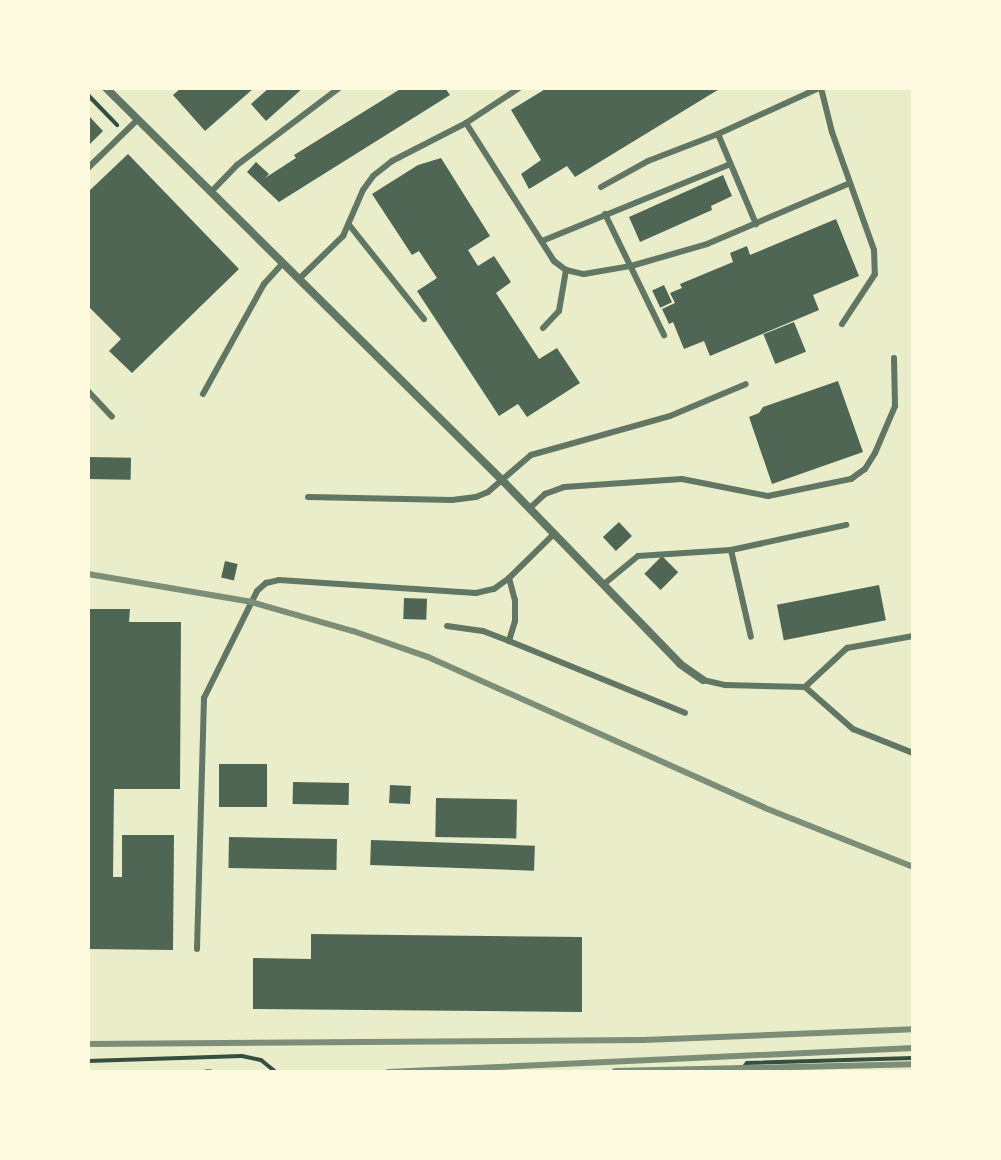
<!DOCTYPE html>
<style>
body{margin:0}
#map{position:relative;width:1001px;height:1160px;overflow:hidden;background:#e9edc9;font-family:"Sofia Sans Condensed",sans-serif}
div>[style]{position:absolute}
.building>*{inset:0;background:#4f6655;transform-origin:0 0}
.path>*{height:4px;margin:-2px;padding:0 2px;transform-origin:2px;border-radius:2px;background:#344e41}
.service>*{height:6px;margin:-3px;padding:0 3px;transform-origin:3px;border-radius:3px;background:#617663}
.minor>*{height:8px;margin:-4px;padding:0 4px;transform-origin:4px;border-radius:4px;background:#617663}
.rail>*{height:6px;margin:-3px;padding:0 3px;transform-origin:3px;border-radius:3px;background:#7c8e77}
span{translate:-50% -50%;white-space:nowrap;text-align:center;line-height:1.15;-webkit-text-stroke:7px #fefae0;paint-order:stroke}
.frame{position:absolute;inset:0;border:90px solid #fefae0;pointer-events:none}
</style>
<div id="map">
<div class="building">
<div style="clip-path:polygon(181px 88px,254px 88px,205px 131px,173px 95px)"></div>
<div style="clip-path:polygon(269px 88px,303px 88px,266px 121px,251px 104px)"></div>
<div style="clip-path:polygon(402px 88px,445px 88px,450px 95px,279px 202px,247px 172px,256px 162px,269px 174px,265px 178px,296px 158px,294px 155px)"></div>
<div style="clip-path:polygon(547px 88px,721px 88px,575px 177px,567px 166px,529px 189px,521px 174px,541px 160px,511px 110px)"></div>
<div style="clip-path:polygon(88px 115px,103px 131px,88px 146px)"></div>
<div style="clip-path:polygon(128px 154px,239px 269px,132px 373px,109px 351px,121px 339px,88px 306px,88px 192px)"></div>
<div style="clip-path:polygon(441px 158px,490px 236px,468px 250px,478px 266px,494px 256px,511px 282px,496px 293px,539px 359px,557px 348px,580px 383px,527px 417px,518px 404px,499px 416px,417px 291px,437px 278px,419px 251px,412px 255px,372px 194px,418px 165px)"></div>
<div style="clip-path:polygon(723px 175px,732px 196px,711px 206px,712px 210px,640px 242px,629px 217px)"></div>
<div style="clip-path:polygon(836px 219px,859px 276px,813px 295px,819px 310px,710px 356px,704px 341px,684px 349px,673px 322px,669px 324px,662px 309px,675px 303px,670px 293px,682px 288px,680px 284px,733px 262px,730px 253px,747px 246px,750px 255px)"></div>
<div style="left:664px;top:285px;width:19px;height:13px;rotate:65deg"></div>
<div style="left:794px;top:322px;width:32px;height:33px;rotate:68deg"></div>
<div style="clip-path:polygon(838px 381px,863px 452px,772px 484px,749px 417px,759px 413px,763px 407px)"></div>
<div style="left:88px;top:457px;width:43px;height:22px;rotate:1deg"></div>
<div style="left:619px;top:522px;width:19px;height:22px;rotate:47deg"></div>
<div style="left:662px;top:556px;width:23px;height:25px;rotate:45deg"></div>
<div style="left:225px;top:561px;width:13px;height:17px;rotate:13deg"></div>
<div style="left:879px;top:585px;width:36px;height:104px;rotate:79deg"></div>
<div style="left:404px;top:598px;width:23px;height:21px;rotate:2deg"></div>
<div style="clip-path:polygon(88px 609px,130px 609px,129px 622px,181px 622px,180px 789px,114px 789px,113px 877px,122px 877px,122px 835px,174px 835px,173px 950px,88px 949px)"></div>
<div style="left:219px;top:764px;width:48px;height:43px"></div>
<div style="left:293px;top:782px;width:56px;height:22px;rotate:1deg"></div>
<div style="left:390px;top:785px;width:21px;height:18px;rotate:3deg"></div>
<div style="left:436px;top:798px;width:81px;height:39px;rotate:1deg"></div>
<div style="left:229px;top:837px;width:108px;height:31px;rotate:1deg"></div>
<div style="left:371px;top:840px;width:164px;height:25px;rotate:2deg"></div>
<div style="clip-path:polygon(311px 934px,582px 937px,582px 1012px,253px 1009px,253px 958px,311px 959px)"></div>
</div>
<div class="path">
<div style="left:88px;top:95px;width:42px;rotate:46deg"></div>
<div style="left:88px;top:1061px;width:154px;rotate:-1.9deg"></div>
<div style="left:242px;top:1056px;width:19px;rotate:12deg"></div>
<div style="left:261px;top:1060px;width:19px;rotate:39deg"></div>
<div style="left:740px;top:1072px;width:11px;rotate:-52deg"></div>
<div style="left:747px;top:1063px;width:166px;rotate:-1.7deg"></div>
</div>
<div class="service">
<div style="left:821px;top:88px;width:45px;rotate:76deg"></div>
<div style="left:832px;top:132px;width:125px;rotate:70.4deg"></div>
<div style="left:874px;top:250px;width:24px;rotate:88deg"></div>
<div style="left:875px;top:274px;width:60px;rotate:123.4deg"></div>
<div style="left:466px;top:123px;width:164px;rotate:57.5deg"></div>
<div style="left:554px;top:261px;width:15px;rotate:37deg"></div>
<div style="left:566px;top:270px;width:18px;rotate:13deg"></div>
<div style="left:584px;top:274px;width:48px;rotate:-9.7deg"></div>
<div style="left:631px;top:266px;width:79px;rotate:-16.1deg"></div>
<div style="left:707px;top:244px;width:155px;rotate:-23.1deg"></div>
<div style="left:718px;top:134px;width:98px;rotate:67.1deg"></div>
<div style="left:88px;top:168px;width:70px;rotate:-44.4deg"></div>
<div style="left:601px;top:187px;width:54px;rotate:-29deg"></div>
<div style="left:648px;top:161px;width:75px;rotate:-21.1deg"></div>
<div style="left:718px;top:134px;width:111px;rotate:-24.5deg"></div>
<div style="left:211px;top:192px;width:37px;rotate:-46deg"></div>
<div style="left:237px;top:165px;width:128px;rotate:-37deg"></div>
<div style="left:605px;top:214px;width:135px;rotate:64deg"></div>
<div style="left:350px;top:226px;width:119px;rotate:51.5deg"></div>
<div style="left:542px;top:241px;width:201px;rotate:-22.2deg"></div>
<div style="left:299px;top:279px;width:62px;rotate:-44.3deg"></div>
<div style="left:343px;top:236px;width:50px;rotate:-66.5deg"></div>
<div style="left:363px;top:190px;width:17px;rotate:-54deg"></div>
<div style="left:373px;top:176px;width:24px;rotate:-38deg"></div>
<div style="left:392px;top:161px;width:83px;rotate:-27.2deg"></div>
<div style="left:466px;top:123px;width:64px;rotate:-33.4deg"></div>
<div style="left:543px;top:328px;width:23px;rotate:-47deg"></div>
<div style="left:559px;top:311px;width:42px;rotate:-80.3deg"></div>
<div style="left:88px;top:391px;width:35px;rotate:47deg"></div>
<div style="left:203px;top:394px;width:126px;rotate:-61deg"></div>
<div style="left:264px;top:284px;width:28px;rotate:-48deg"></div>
<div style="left:308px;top:497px;width:144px;rotate:1.2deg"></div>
<div style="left:452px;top:500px;width:24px;rotate:-7deg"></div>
<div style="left:476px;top:497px;width:13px;rotate:-23deg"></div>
<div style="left:488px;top:492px;width:57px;rotate:-40.7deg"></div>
<div style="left:531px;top:455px;width:144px;rotate:-15.7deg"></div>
<div style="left:670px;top:416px;width:82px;rotate:-22.8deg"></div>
<div style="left:530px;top:508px;width:21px;rotate:-43deg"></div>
<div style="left:545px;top:494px;width:20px;rotate:-20deg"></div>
<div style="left:564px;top:487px;width:118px;rotate:-3.9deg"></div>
<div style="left:682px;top:479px;width:88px;rotate:11.2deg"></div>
<div style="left:768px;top:496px;width:85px;rotate:-11.6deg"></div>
<div style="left:851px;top:479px;width:17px;rotate:-36deg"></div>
<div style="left:865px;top:469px;width:19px;rotate:-58deg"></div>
<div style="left:875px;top:453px;width:51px;rotate:-66.9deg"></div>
<div style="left:895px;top:406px;width:48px;rotate:-91.2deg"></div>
<div style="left:731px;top:550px;width:89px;rotate:77.1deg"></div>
<div style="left:509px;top:578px;width:23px;rotate:75deg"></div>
<div style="left:515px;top:600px;width:21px;rotate:90deg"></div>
<div style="left:515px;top:621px;width:21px;rotate:107deg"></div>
<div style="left:604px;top:584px;width:44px;rotate:-39.5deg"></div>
<div style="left:638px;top:556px;width:93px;rotate:-3.7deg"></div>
<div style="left:731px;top:550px;width:118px;rotate:-12.3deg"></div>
<div style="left:447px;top:626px;width:36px;rotate:8deg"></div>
<div style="left:483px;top:631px;width:28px;rotate:21deg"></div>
<div style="left:509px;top:641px;width:190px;rotate:22.2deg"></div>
<div style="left:913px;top:636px;width:67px;rotate:169.7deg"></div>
<div style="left:847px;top:648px;width:57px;rotate:137.1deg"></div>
<div style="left:805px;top:687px;width:64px;rotate:41.2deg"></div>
<div style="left:853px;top:729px;width:65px;rotate:21.8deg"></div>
<div style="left:703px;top:680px;width:23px;rotate:13deg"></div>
<div style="left:725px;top:685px;width:80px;rotate:1.4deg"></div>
<div style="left:197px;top:949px;width:251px;rotate:-88.4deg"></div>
<div style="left:204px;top:698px;width:119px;rotate:-63.6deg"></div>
<div style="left:257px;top:591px;width:12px;rotate:-42deg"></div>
<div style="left:266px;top:583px;width:13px;rotate:-13deg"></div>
<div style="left:279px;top:580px;width:197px;rotate:3.8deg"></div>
<div style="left:476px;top:593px;width:18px;rotate:-13deg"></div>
<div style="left:494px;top:589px;width:19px;rotate:-36deg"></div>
<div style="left:509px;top:578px;width:64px;rotate:-44.4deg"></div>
</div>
<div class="minor">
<div style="left:106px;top:88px;width:557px;rotate:44.71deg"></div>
<div style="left:502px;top:480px;width:256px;rotate:45.9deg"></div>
<div style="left:680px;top:664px;width:28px;rotate:35deg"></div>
</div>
<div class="rail">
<div style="left:88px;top:574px;width:165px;rotate:9.7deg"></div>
<div style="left:251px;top:602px;width:106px;rotate:15.9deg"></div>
<div style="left:353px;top:631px;width:79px;rotate:19.1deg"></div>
<div style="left:428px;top:657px;width:369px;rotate:24.1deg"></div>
<div style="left:765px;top:808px;width:159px;rotate:21.7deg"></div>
<div style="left:88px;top:1044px;width:556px;rotate:-0.41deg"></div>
<div style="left:644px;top:1040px;width:269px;rotate:-2.3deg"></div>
<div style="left:615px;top:1071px;width:298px;rotate:-1.3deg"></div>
<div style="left:207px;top:1072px;width:3px"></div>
<div style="left:388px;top:1072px;width:526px;rotate:-2.62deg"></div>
</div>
<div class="frame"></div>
</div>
